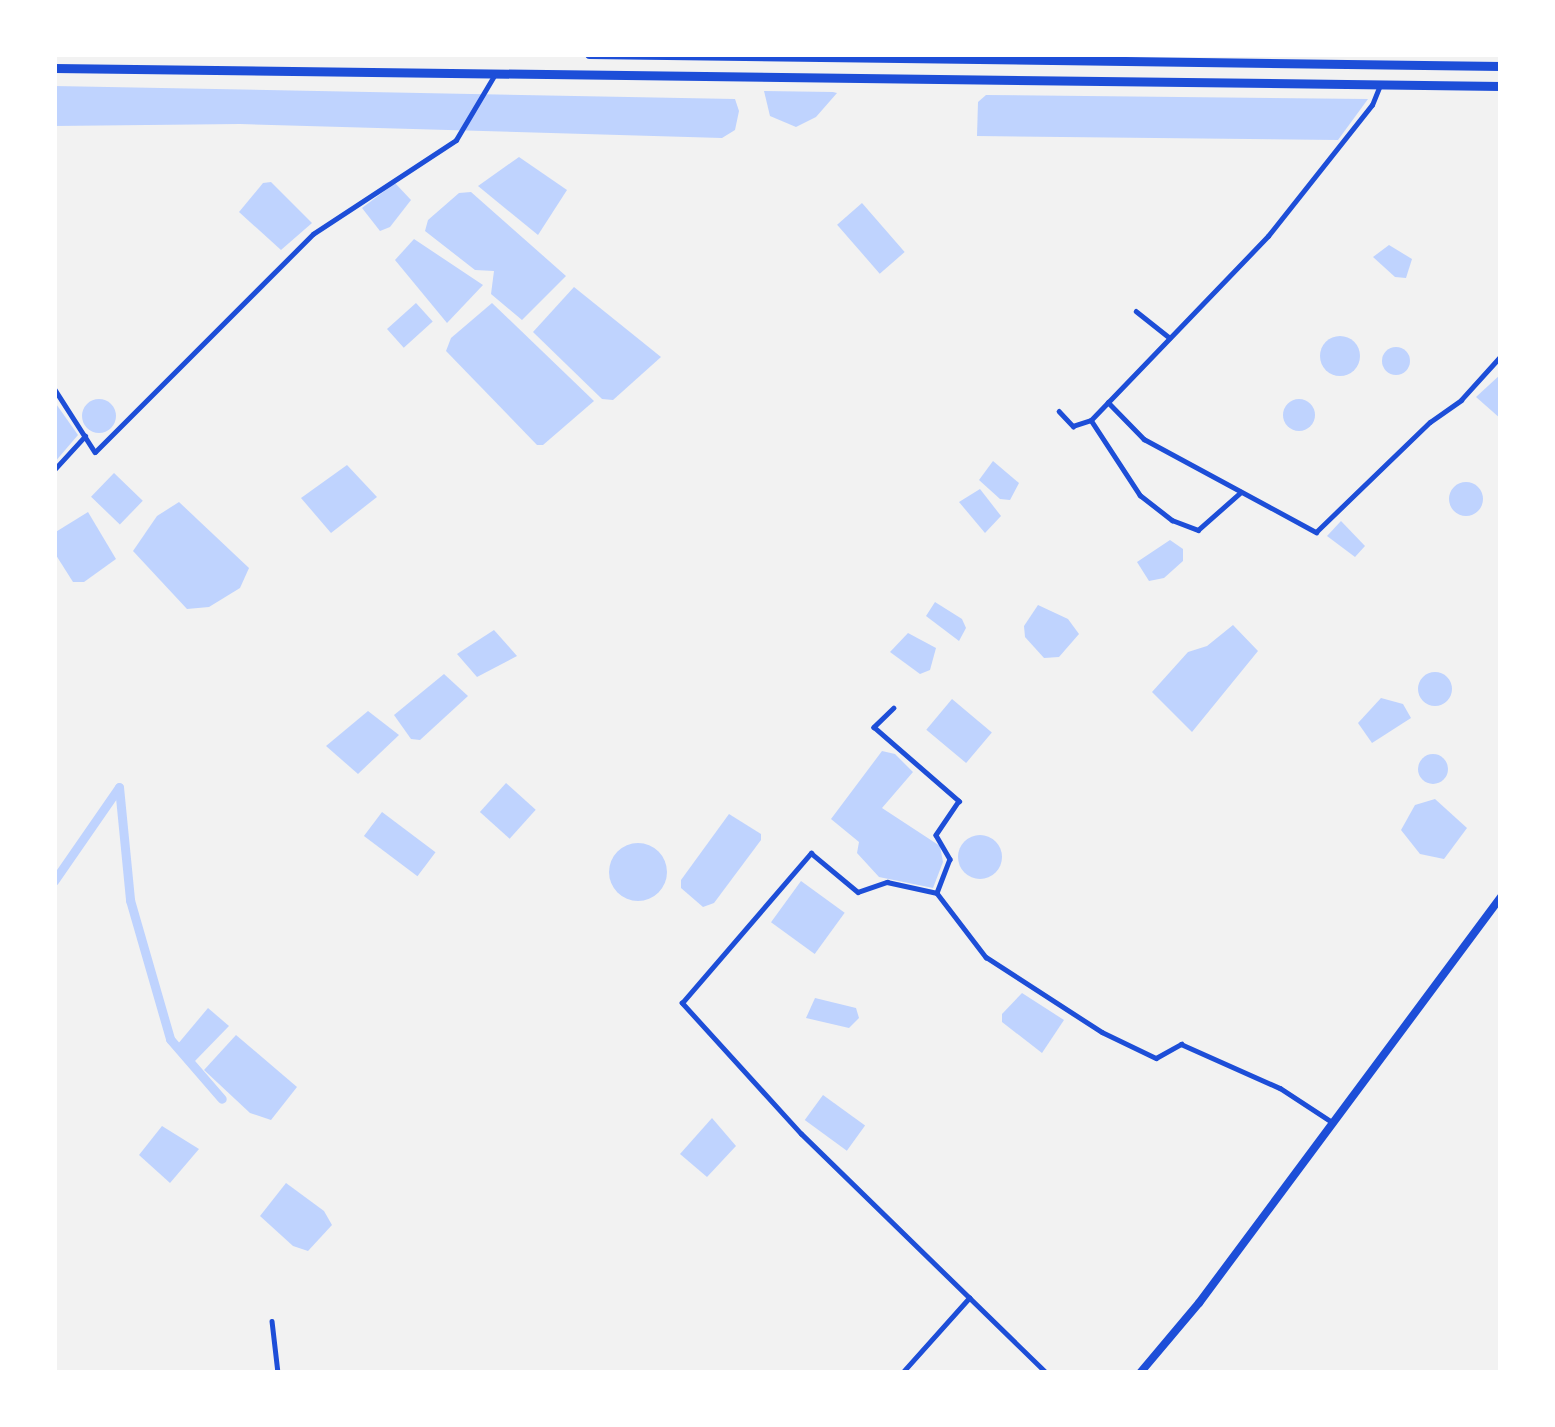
<!DOCTYPE html>
<style>
body{margin:0}
#map{position:relative;width:1555px;height:1427px;overflow:hidden;background:#f2f2f2;font-family:Overpass,sans-serif}
div>[style]{position:absolute}
.water>*{inset:0;background:#bfd3fe;transform-origin:0 0}
.round{border-radius:50%}
.canal>*{height:9px;margin:-4.5px;padding:0 4.5px;transform-origin:4.5px;border-radius:4.5px;background:#bfd3fe}
.minor>*{height:4.5px;margin:-2.25px;padding:0 2.25px;transform-origin:2.25px;border-radius:2.25px;background:#1d4ed8}
.secondary>*{height:8px;margin:-4px;padding:0 4px;transform-origin:4px;border-radius:4px;background:#1d4ed8}
.trunk>*{height:9px;margin:-4.5px;padding:0 4.5px;transform-origin:4.5px;border-radius:4.5px;background:#1d4ed8}
span{translate:-50% -50%;white-space:nowrap;text-align:center;line-height:1.15;-webkit-text-stroke:9px #fff;paint-order:stroke}
.frame{position:absolute;inset:0;border:57px solid #fff;pointer-events:none}
</style>
<div id="map">
<div class="water">
<div style="clip-path:polygon(54px 86px,735px 99px,739px 111px,735px 130px,722px 138px,240px 124px,54px 126px)"></div>
<div style="clip-path:polygon(764px 91px,833px 92px,837px 93px,816px 117px,796px 127px,770px 116px)"></div>
<div style="clip-path:polygon(986px 95px,1368px 99px,1338px 140px,977px 136px,978px 102px)"></div>
<div style="clip-path:polygon(519px 157px,567px 190px,538px 235px,478px 186px)"></div>
<div style="clip-path:polygon(271px 182px,312px 223px,281px 250px,239px 212px,263px 183px)"></div>
<div style="clip-path:polygon(395px 183px,411px 200px,390px 227px,380px 231px,362px 208px)"></div>
<div style="clip-path:polygon(471px 192px,566px 276px,522px 320px,491px 294px,494px 271px,475px 270px,425px 231px,428px 220px,459px 193px)"></div>
<div style="left:862px;top:203px;width:65px;height:33px;rotate:49deg"></div>
<div style="clip-path:polygon(414px 239px,483px 285px,447px 323px,395px 260px)"></div>
<div style="clip-path:polygon(1389px 245px,1412px 259px,1406px 278px,1395px 277px,1373px 257px)"></div>
<div style="clip-path:polygon(574px 287px,661px 357px,613px 400px,602px 399px,533px 332px)"></div>
<div style="left:416px;top:303px;width:25px;height:39px;rotate:48deg"></div>
<div style="clip-path:polygon(492px 303px,594px 401px,543px 445px,537px 445px,446px 351px,451px 338px)"></div>
<div class="round" style="left:1320px;top:336px;width:40px;height:40px"></div>
<div class="round" style="left:1382px;top:347px;width:28px;height:28px"></div>
<div style="clip-path:polygon(1501px 374px,1501px 419px,1476px 397px)"></div>
<div class="round" style="left:1283px;top:399px;width:32px;height:32px"></div>
<div class="round" style="left:82px;top:399px;width:34px;height:34px"></div>
<div style="clip-path:polygon(54px 401px,78px 435px,54px 463px)"></div>
<div style="clip-path:polygon(993px 461px,1019px 483px,1010px 500px,1000px 499px,979px 480px)"></div>
<div style="clip-path:polygon(347px 465px,377px 497px,331px 533px,301px 498px)"></div>
<div style="left:114px;top:473px;width:40px;height:33px;rotate:44deg"></div>
<div class="round" style="left:1449px;top:482px;width:34px;height:34px"></div>
<div style="clip-path:polygon(980px 489px,1001px 516px,985px 533px,959px 502px)"></div>
<div style="clip-path:polygon(179px 502px,249px 568px,240px 588px,209px 607px,187px 609px,133px 551px,157px 516px)"></div>
<div style="clip-path:polygon(88px 512px,116px 559px,84px 582px,73px 582px,54px 552px,54px 533px)"></div>
<div style="clip-path:polygon(1341px 521px,1365px 546px,1355px 557px,1327px 536px)"></div>
<div style="clip-path:polygon(1170px 540px,1183px 549px,1183px 561px,1164px 578px,1149px 581px,1137px 562px)"></div>
<div style="clip-path:polygon(935px 602px,962px 619px,966px 628px,959px 641px,926px 616px)"></div>
<div style="clip-path:polygon(1038px 605px,1068px 619px,1079px 634px,1059px 657px,1044px 658px,1025px 637px,1024px 626px)"></div>
<div style="clip-path:polygon(1233px 625px,1258px 651px,1192px 732px,1152px 692px,1188px 652px,1207px 646px)"></div>
<div style="clip-path:polygon(494px 630px,517px 656px,477px 677px,457px 654px)"></div>
<div style="clip-path:polygon(908px 633px,936px 648px,930px 670px,920px 674px,890px 652px)"></div>
<div class="round" style="left:1418px;top:672px;width:34px;height:34px"></div>
<div style="clip-path:polygon(444px 674px,468px 696px,420px 740px,411px 739px,394px 715px)"></div>
<div style="clip-path:polygon(1381px 698px,1403px 704px,1411px 718px,1372px 743px,1358px 723px)"></div>
<div style="left:952px;top:699px;width:52px;height:40px;rotate:40deg"></div>
<div style="clip-path:polygon(368px 711px,399px 735px,358px 774px,326px 746px)"></div>
<div style="clip-path:polygon(882px 751px,895px 754px,913px 772px,882px 808px,940px 846px,943px 862px,933px 888px,879px 877px,857px 853px,859px 842px,831px 819px)"></div>
<div class="round" style="left:1418px;top:754px;width:30px;height:30px"></div>
<div style="left:506px;top:783px;width:40px;height:39px;rotate:42deg"></div>
<div style="clip-path:polygon(1435px 799px,1467px 828px,1444px 859px,1420px 854px,1401px 830px,1415px 805px)"></div>
<div style="left:382px;top:812px;width:67px;height:30px;rotate:37deg"></div>
<div style="clip-path:polygon(729px 814px,761px 834px,761px 840px,714px 903px,703px 907px,681px 888px,681px 880px)"></div>
<div class="round" style="left:958px;top:835px;width:44px;height:44px"></div>
<div class="round" style="left:609px;top:843px;width:58px;height:58px"></div>
<div style="left:801px;top:881px;width:54px;height:51px;rotate:36deg"></div>
<div style="clip-path:polygon(1022px 993px,1064px 1020px,1042px 1053px,1002px 1022px,1002px 1014px)"></div>
<div style="clip-path:polygon(815px 998px,856px 1008px,859px 1018px,849px 1028px,806px 1018px)"></div>
<div style="clip-path:polygon(208px 1008px,229px 1026px,194px 1062px,177px 1045px)"></div>
<div style="clip-path:polygon(236px 1035px,297px 1087px,271px 1120px,250px 1113px,204px 1070px)"></div>
<div style="left:823px;top:1095px;width:52px;height:31px;rotate:36deg"></div>
<div style="clip-path:polygon(712px 1118px,736px 1146px,707px 1177px,680px 1154px)"></div>
<div style="clip-path:polygon(162px 1126px,199px 1149px,170px 1183px,139px 1155px)"></div>
<div style="clip-path:polygon(286px 1183px,324px 1211px,332px 1225px,308px 1251px,293px 1246px,260px 1216px)"></div>
</div>
<div class="canal">
<div style="left:54px;top:881px;width:114px;rotate:-55.3deg"></div>
<div style="left:119px;top:787px;width:114px;rotate:84.4deg"></div>
<div style="left:130px;top:900px;width:145px;rotate:73.9deg"></div>
<div style="left:170px;top:1039px;width:79px;rotate:49.1deg"></div>
</div>
<div class="minor">
<div style="left:1136px;top:311px;width:43px;rotate:38.5deg"></div>
<div style="left:54px;top:388px;width:76px;rotate:57.4deg"></div>
<div style="left:95px;top:452px;width:308px;rotate:-45deg"></div>
<div style="left:313px;top:234px;width:171px;rotate:-33.3deg"></div>
<div style="left:456px;top:140px;width:74px;rotate:-59.3deg"></div>
<div style="left:1108px;top:402px;width:52px;rotate:45.8deg"></div>
<div style="left:1144px;top:439px;width:196px;rotate:28.4deg"></div>
<div style="left:1316px;top:532px;width:158px;rotate:-44deg"></div>
<div style="left:1430px;top:422px;width:38px;rotate:-35deg"></div>
<div style="left:1461px;top:400px;width:57px;rotate:-47.9deg"></div>
<div style="left:1059px;top:411px;width:21px;rotate:47deg"></div>
<div style="left:1073px;top:426px;width:19px;rotate:-18deg"></div>
<div style="left:1091px;top:420px;width:255px;rotate:-46.1deg"></div>
<div style="left:1268px;top:236px;width:167px;rotate:-51.6deg"></div>
<div style="left:1372px;top:105px;width:22px;rotate:-68deg"></div>
<div style="left:1091px;top:420px;width:90px;rotate:56.8deg"></div>
<div style="left:1140px;top:495px;width:41px;rotate:38deg"></div>
<div style="left:1172px;top:520px;width:28px;rotate:21deg"></div>
<div style="left:1198px;top:530px;width:57px;rotate:-41.5deg"></div>
<div style="left:54px;top:470px;width:46px;rotate:-47.6deg"></div>
<div style="left:894px;top:708px;width:28px;rotate:136deg"></div>
<div style="left:874px;top:727px;width:113px;rotate:41deg"></div>
<div style="left:959px;top:801px;width:41px;rotate:124.1deg"></div>
<div style="left:936px;top:835px;width:28px;rotate:60deg"></div>
<div style="left:950px;top:859px;width:36px;rotate:111deg"></div>
<div style="left:272px;top:1321px;width:52px;rotate:83.4deg"></div>
<div style="left:902px;top:1373px;width:101px;rotate:-48.2deg"></div>
<div style="left:1046px;top:1373px;width:342px;rotate:-135.7deg"></div>
<div style="left:801px;top:1134px;width:177px;rotate:-132.3deg"></div>
<div style="left:682px;top:1003px;width:198px;rotate:-49.3deg"></div>
<div style="left:811px;top:853px;width:61px;rotate:39.7deg"></div>
<div style="left:858px;top:892px;width:31px;rotate:-19deg"></div>
<div style="left:887px;top:882px;width:51px;rotate:12.4deg"></div>
<div style="left:937px;top:893px;width:81px;rotate:52.6deg"></div>
<div style="left:986px;top:957px;width:138px;rotate:32.9deg"></div>
<div style="left:1102px;top:1032px;width:60px;rotate:25.7deg"></div>
<div style="left:1156px;top:1058px;width:29px;rotate:-29deg"></div>
<div style="left:1181px;top:1044px;width:108px;rotate:24deg"></div>
<div style="left:1280px;top:1088px;width:62px;rotate:33.2deg"></div>
</div>
<div class="secondary">
<div style="left:1140px;top:1373px;width:92px;rotate:-49.9deg"></div>
<div style="left:1199px;top:1303px;width:506px;rotate:-53.36deg"></div>
</div>
<div class="trunk">
<div style="left:589px;top:54px;width:912px;rotate:0.75deg"></div>
<div style="left:54px;top:68px;width:1447px;rotate:0.71deg"></div>
</div>
<div class="frame"></div>
</div>
